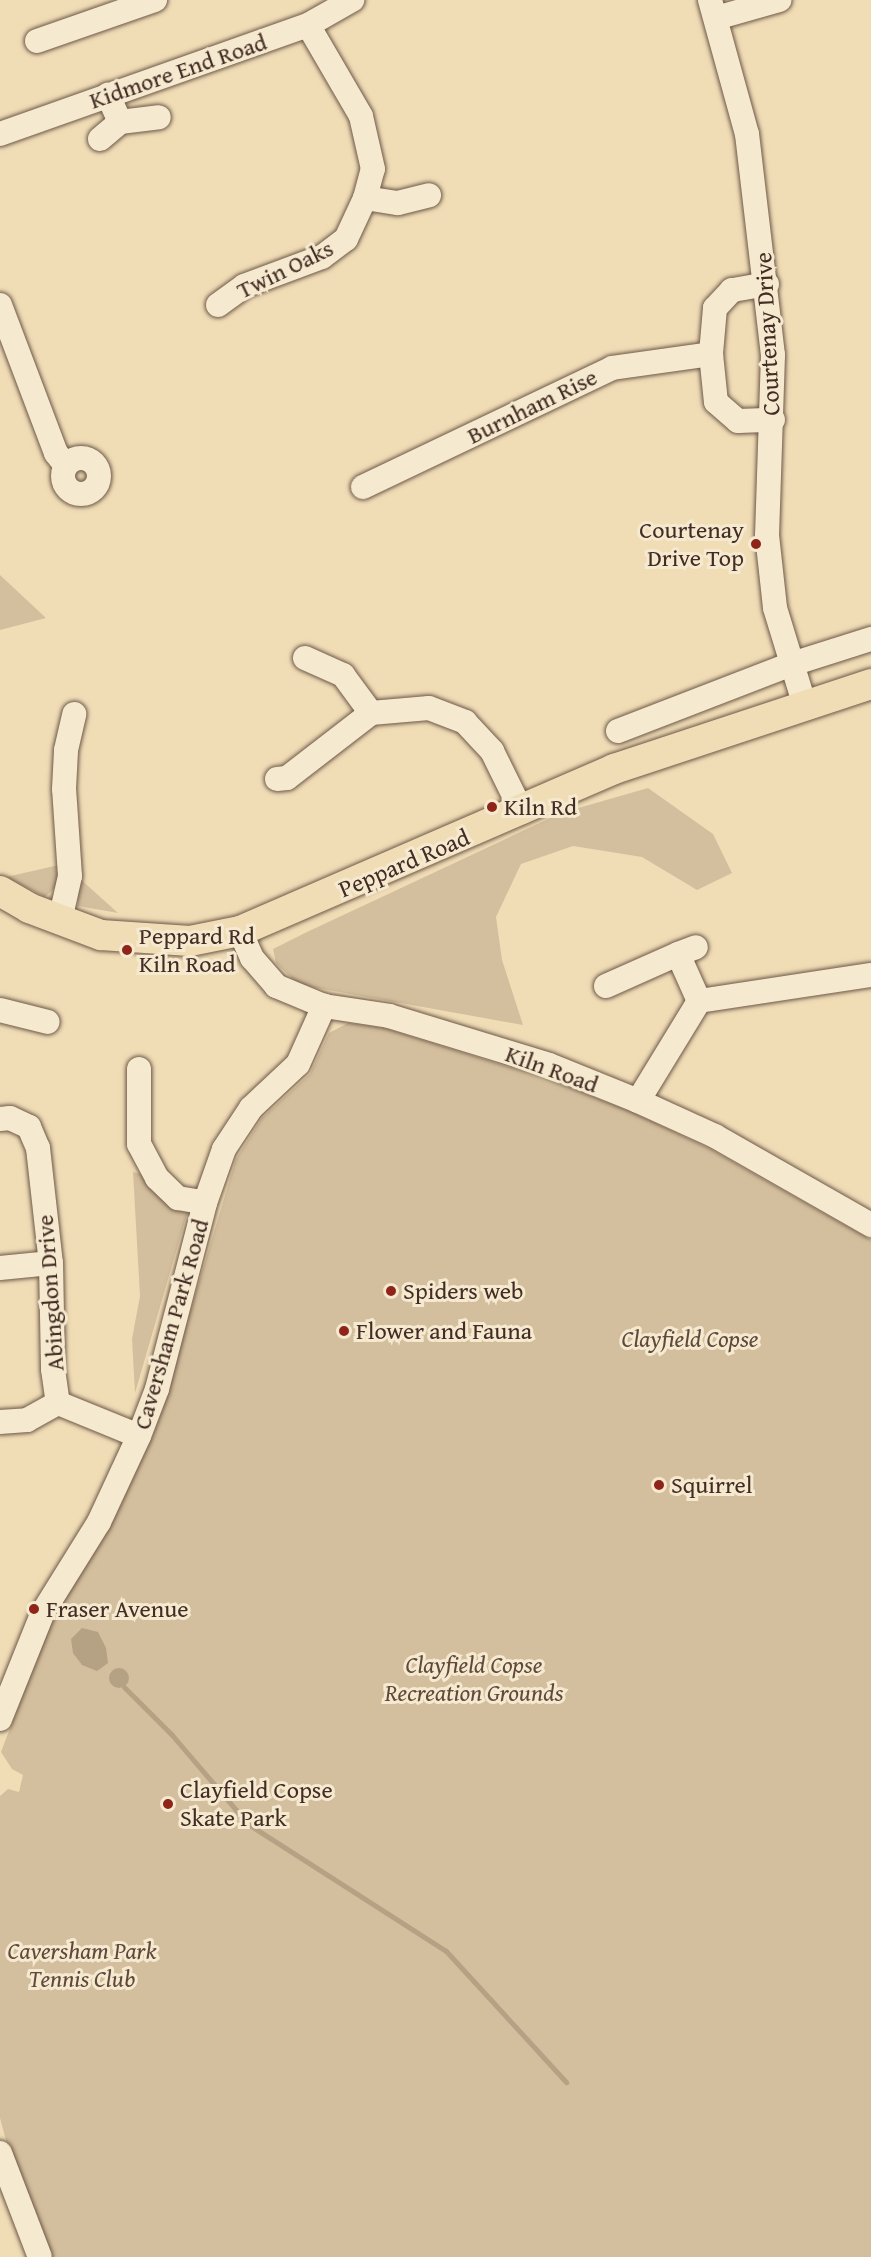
<!DOCTYPE html>
<style>
body{margin:0}
#map{position:relative;width:871px;height:2257px;overflow:hidden;background:#f0ddb6;font-family:"Gentium Book Plus",serif}
div>[style]{position:absolute}
.green>*{inset:0;background:#d3bf9d}
.water>*{inset:0;background:#b5a184}
.round{border-radius:50%}
.stream>*{height:5px;margin:-2.5px;padding:0 2.5px;transform-origin:2.5px;border-radius:2.5px;background:#b5a184}
.roads{filter:drop-shadow(0 0 2px #6e5848) drop-shadow(0 0 2px #6e5848)}
.minor>*{height:24px;margin:-12px;padding:0 12px;transform-origin:12px;border-radius:12px;background:#f5e9d0}
.minor>.ring{margin:-12px;padding:0;box-sizing:content-box;background:none;border:24px solid #f5e9d0;border-radius:50%}
.major>*{height:30px;margin:-15px;padding:0 15px;transform-origin:15px;border-radius:15px;background:#f0ddb6}
.dots>*{width:16px;height:16px;translate:-50% -50%;box-sizing:border-box;border:3px solid #f5e9d0;border-radius:50%}
span{translate:-50% -50%;white-space:nowrap;text-align:center;line-height:1.15;-webkit-text-stroke:6px #f5e9d0;paint-order:stroke}
.street-label{font-size:24px;color:#432c23}
.poi-label{font-size:24px;color:#432c23}
.right{translate:-100% -50%;text-align:right}
.left{translate:0 -50%;text-align:left}
.park-label{font-size:24px;color:#60493b;font-style:italic}
</style>
<div id="map">
<div class="green">
<div style="clip-path:polygon(0 575px,46px 618px,0 630px)"></div>
<div style="clip-path:polygon(648px 788px,713px 834px,732px 873px,697px 890px,642px 857px,573px 846px,521px 864px,496px 917px,502px 960px,523px 1025px,317px 988px,297px 983px,276px 963px,273px 949px,307px 932px,561px 813px)"></div>
<div style="clip-path:polygon(59px 865px,60px 883px,45px 897px,6px 877px)"></div>
<div style="clip-path:polygon(78px 877px,118px 913px,78px 906px)"></div>
<div style="clip-path:polygon(348px 1023px,384px 1028px,544px 1078px,634px 1113px,710px 1149px,871px 1240px,871px 2257px,50px 2257px,15px 2174px,0 2118px,0 1796px,8px 1789px,19px 1792px,23px 1775px,12px 1769px,1px 1752px,49px 1626px,116px 1514px,153px 1435px,236px 1159px,262px 1118px,310px 1074px,329px 1033px)"></div>
<div style="clip-path:polygon(133px 1172px,157px 1178px,191px 1200px,135px 1393px,132px 1339px,140px 1296px)"></div>
</div>
<div class="water">
<div style="clip-path:polygon(82px 1628px,98px 1632px,106px 1648px,108px 1663px,97px 1671px,82px 1665px,73px 1653px,71px 1639px)"></div>
<div class="round" style="left:109px;top:1668px;width:20px;height:20px"></div>
</div>
<div class="stream">
<div style="left:124px;top:1687px;width:68px;rotate:45deg"></div>
<div style="left:172px;top:1735px;width:117px;rotate:49.5deg"></div>
<div style="left:248px;top:1824px;width:235px;rotate:32.7deg"></div>
<div style="left:446px;top:1951px;width:178px;rotate:47.5deg"></div>
</div>
<div class="roads">
<div class="minor">
<div style="left:710px;top:0;width:139px;rotate:74.6deg"></div>
<div style="left:747px;top:134px;width:223px;rotate:83.3deg"></div>
<div style="left:773px;top:355px;width:180px;rotate:91.9deg"></div>
<div style="left:767px;top:535px;width:73px;rotate:83.7deg"></div>
<div style="left:775px;top:608px;width:102px;rotate:73deg"></div>
<div style="left:716px;top:18px;width:66px;rotate:-15.9deg"></div>
<div style="left:37px;top:41px;width:125px;rotate:-19.2deg"></div>
<div style="left:120px;top:122px;width:39px;rotate:-7deg"></div>
<div style="left:0;top:134px;width:327px;rotate:-19.5deg"></div>
<div style="left:308px;top:25px;width:51px;rotate:-29.6deg"></div>
<div style="left:100px;top:139px;width:26px;rotate:-40deg"></div>
<div style="left:120px;top:122px;width:30px;rotate:-114deg"></div>
<div style="left:365px;top:198px;width:33px;rotate:9deg"></div>
<div style="left:398px;top:203px;width:32px;rotate:-14deg"></div>
<div style="left:767px;top:284px;width:36px;rotate:170deg"></div>
<div style="left:732px;top:290px;width:25px;rotate:133deg"></div>
<div style="left:715px;top:308px;width:46px;rotate:95deg"></div>
<div style="left:711px;top:354px;width:48px;rotate:84.1deg"></div>
<div style="left:716px;top:402px;width:29px;rotate:41deg"></div>
<div style="left:738px;top:421px;width:35px;rotate:-2deg"></div>
<div style="left:0;top:305px;width:158px;rotate:69.3deg"></div>
<div style="left:56px;top:453px;width:16px;rotate:52deg"></div>
<div style="left:218px;top:305px;width:32px;rotate:-36deg"></div>
<div style="left:244px;top:286px;width:83px;rotate:-20.4deg"></div>
<div style="left:322px;top:257px;width:30px;rotate:-37deg"></div>
<div style="left:346px;top:239px;width:45px;rotate:-65.1deg"></div>
<div style="left:365px;top:198px;width:30px;rotate:-75deg"></div>
<div style="left:373px;top:169px;width:54px;rotate:-102.8deg"></div>
<div style="left:361px;top:116px;width:105px;rotate:-120.2deg"></div>
<div class="ring" style="left:63px;top:458px;width:12px;height:12px"></div>
<div style="left:363px;top:487px;width:276px;rotate:-25.5deg"></div>
<div style="left:612px;top:368px;width:100px;rotate:-8deg"></div>
<div style="left:305px;top:658px;width:42px;rotate:24.1deg"></div>
<div style="left:343px;top:675px;width:47px;rotate:53.6deg"></div>
<div style="left:618px;top:731px;width:186px;rotate:-21.1deg"></div>
<div style="left:792px;top:664px;width:83px;rotate:-17.6deg"></div>
<div style="left:277px;top:779px;width:10px;rotate:-6deg"></div>
<div style="left:287px;top:778px;width:106px;rotate:-37.7deg"></div>
<div style="left:371px;top:713px;width:58px;rotate:-4.9deg"></div>
<div style="left:429px;top:708px;width:39px;rotate:21deg"></div>
<div style="left:465px;top:722px;width:40px;rotate:47deg"></div>
<div style="left:492px;top:751px;width:68px;rotate:63.8deg"></div>
<div style="left:60px;top:920px;width:45px;rotate:-77.2deg"></div>
<div style="left:70px;top:876px;width:87px;rotate:-93.9deg"></div>
<div style="left:64px;top:789px;width:39px;rotate:-87deg"></div>
<div style="left:66px;top:750px;width:37px;rotate:-77deg"></div>
<div style="left:240px;top:931px;width:30px;rotate:66deg"></div>
<div style="left:252px;top:958px;width:37px;rotate:49deg"></div>
<div style="left:276px;top:986px;width:52px;rotate:22.6deg"></div>
<div style="left:324px;top:1006px;width:66px;rotate:8.7deg"></div>
<div style="left:389px;top:1016px;width:167px;rotate:17deg"></div>
<div style="left:549px;top:1065px;width:96px;rotate:22deg"></div>
<div style="left:638px;top:1101px;width:85px;rotate:24.4deg"></div>
<div style="left:715px;top:1136px;width:180px;rotate:29.7deg"></div>
<div style="left:606px;top:986px;width:79px;rotate:-24deg"></div>
<div style="left:699px;top:1001px;width:174px;rotate:-8.6deg"></div>
<div style="left:0;top:1010px;width:49px;rotate:14deg"></div>
<div style="left:139px;top:1069px;width:75px;rotate:90deg"></div>
<div style="left:139px;top:1144px;width:38px;rotate:62deg"></div>
<div style="left:157px;top:1178px;width:29px;rotate:44deg"></div>
<div style="left:178px;top:1198px;width:27px;rotate:10deg"></div>
<div style="left:638px;top:1101px;width:117px;rotate:-58.6deg"></div>
<div style="left:699px;top:1001px;width:51px;rotate:-114.1deg"></div>
<div style="left:678px;top:954px;width:19px;rotate:-21deg"></div>
<div style="left:0;top:1119px;width:10px;rotate:-6deg"></div>
<div style="left:10px;top:1118px;width:21px;rotate:25deg"></div>
<div style="left:29px;top:1127px;width:23px;rotate:67deg"></div>
<div style="left:38px;top:1148px;width:116px;rotate:83.6deg"></div>
<div style="left:51px;top:1263px;width:106px;rotate:88.9deg"></div>
<div style="left:53px;top:1369px;width:34px;rotate:82deg"></div>
<div style="left:58px;top:1403px;width:87px;rotate:22.2deg"></div>
<div style="left:0;top:1268px;width:51px;rotate:-5.6deg"></div>
<div style="left:0;top:1422px;width:27px;rotate:-4deg"></div>
<div style="left:27px;top:1420px;width:35px;rotate:-29deg"></div>
<div style="left:0;top:1719px;width:115px;rotate:-68.1deg"></div>
<div style="left:43px;top:1612px;width:106px;rotate:-58.1deg"></div>
<div style="left:99px;top:1522px;width:95px;rotate:-65.1deg"></div>
<div style="left:139px;top:1436px;width:50px;rotate:-69deg"></div>
<div style="left:157px;top:1389px;width:192px;rotate:-75.5deg"></div>
<div style="left:205px;top:1203px;width:57px;rotate:-70.6deg"></div>
<div style="left:224px;top:1149px;width:49px;rotate:-56.6deg"></div>
<div style="left:251px;top:1108px;width:64px;rotate:-43.1deg"></div>
<div style="left:298px;top:1064px;width:64px;rotate:-65.9deg"></div>
<div style="left:0;top:2153px;width:111px;rotate:69deg"></div>
</div>
<div class="major">
<div style="left:0;top:891px;width:34px;rotate:30deg"></div>
<div style="left:29px;top:908px;width:77px;rotate:20.6deg"></div>
<div style="left:101px;top:935px;width:89px;rotate:3.9deg"></div>
<div style="left:190px;top:941px;width:51px;rotate:-11.3deg"></div>
<div style="left:240px;top:931px;width:408px;rotate:-23.4deg"></div>
<div style="left:614px;top:769px;width:271px;rotate:-18.3deg"></div>
</div>
</div>
<div class="dots">
<div style="left:756px;top:544px;background:#8f2418"></div>
<div style="left:492px;top:807px;background:#8f2418"></div>
<div style="left:127px;top:950px;background:#8f2418"></div>
<div style="left:391px;top:1291px;background:#8f2418"></div>
<div style="left:344px;top:1331px;background:#8f2418"></div>
<div style="left:659px;top:1485px;background:#8f2418"></div>
<div style="left:34px;top:1609px;background:#8f2418"></div>
<div style="left:168px;top:1804px;background:#8f2418"></div>
</div>
<div class="street-label">
<span style="left:178px;top:71px;rotate:-19deg">Kidmore End Road</span>
<span style="left:285px;top:269px;rotate:-26deg">Twin Oaks</span>
<span style="left:767px;top:334px;rotate:-93deg">Courtenay Drive</span>
<span style="left:532px;top:406px;rotate:-26deg">Burnham Rise</span>
<span style="left:404px;top:863px;rotate:-23deg">Peppard Road</span>
<span style="left:552px;top:1069px;rotate:20deg">Kiln Road</span>
<span style="left:50px;top:1293px;rotate:-94deg">Abingdon Drive</span>
<span style="left:171px;top:1324px;rotate:-74deg">Caversham Park Road</span>
</div>
<div class="poi-label">
<span class="right" style="left:744px;top:544px">Courtenay<br>Drive Top</span>
<span class="left" style="left:504px;top:807px">Kiln Rd</span>
<span class="left" style="left:139px;top:950px">Peppard Rd<br>Kiln Road</span>
<span class="left" style="left:403px;top:1291px">Spiders web</span>
<span class="left" style="left:356px;top:1331px">Flower and Fauna</span>
<span class="left" style="left:671px;top:1485px">Squirrel</span>
<span class="left" style="left:46px;top:1609px">Fraser Avenue</span>
<span class="left" style="left:180px;top:1804px">Clayfield Copse<br>Skate Park</span>
</div>
<div class="park-label">
<span style="left:690px;top:1339px">Clayfield Copse</span>
<span style="left:474px;top:1679px">Clayfield Copse<br>Recreation Grounds</span>
<span style="left:82px;top:1965px">Caversham Park<br>Tennis Club</span>
</div>
</div>
